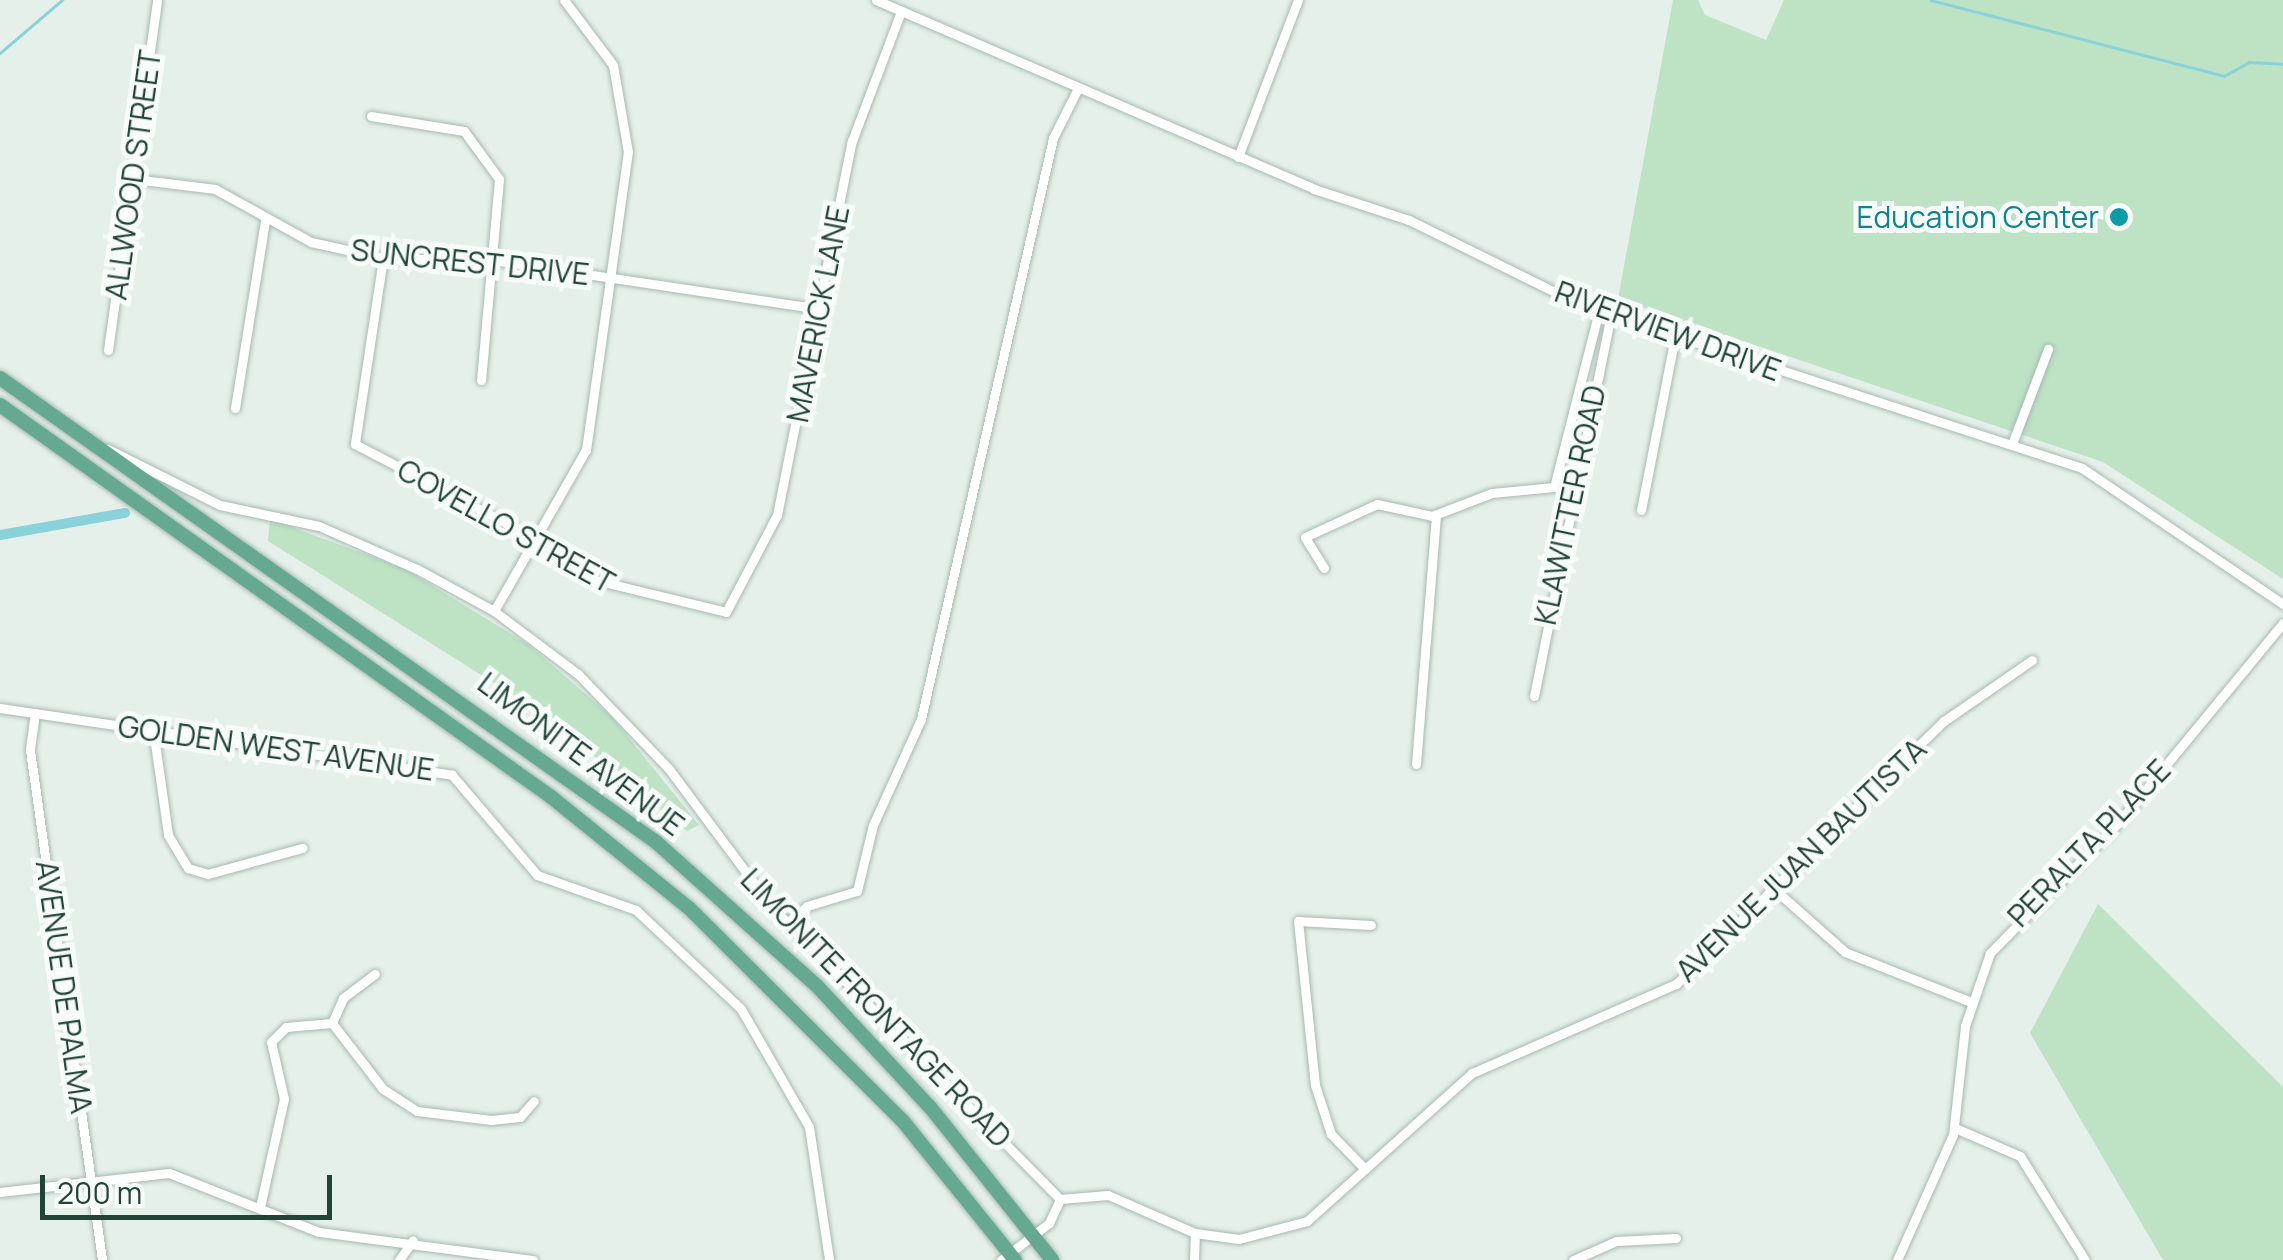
<!DOCTYPE html>
<style>
body{margin:0}
#map{position:relative;width:2283px;height:1260px;overflow:hidden;background:#e5f0ea;font-family:Manrope,sans-serif}
div>[style]{position:absolute}
.green>*{inset:0;background:#bde2c4}
.stream>*{height:2.5px;margin:-1.25px;padding:0 1.25px;transform-origin:1.25px;border-radius:1.25px;background:#89d2d9}
.canal>*{height:10px;margin:-5px;padding:0 5px;transform-origin:5px;border-radius:5px;background:#89d2d9}
.roads{filter:drop-shadow(0 0 2px #a7b9b1) drop-shadow(0 0 2px #a7b9b1)}
.minor>*{height:9px;margin:-4.5px;padding:0 4.5px;transform-origin:4.5px;border-radius:4.5px;background:#fff}
.primary>*{height:14px;margin:-7px;padding:0 7px;transform-origin:7px;border-radius:7px;background:#66a993}
.dots>*{width:28px;height:28px;translate:-50% -50%;box-sizing:border-box;border:5px solid #f7fbf9;border-radius:50%}
span{translate:-50% -50%;white-space:nowrap;text-align:center;line-height:1.15;-webkit-text-stroke:10px #f7fbf9;paint-order:stroke}
.street-label{font-size:30px;color:#224438}
.culture-label{font-size:30px;color:#0d838f}
.right{translate:-100% -50%;text-align:right}
.scale{position:absolute;left:40px;top:1175px;width:292px;height:45px;box-sizing:border-box;border:5px solid #224438;border-top:0;padding-left:12px;font-size:30px;line-height:35px;white-space:nowrap;color:#224438;-webkit-text-stroke:8px #f7fbf9;paint-order:stroke}
</style>
<div id="map">
<div class="green">
<div style="clip-path:polygon(1673px 0,1698px 0,1705px 15px,1766px 40px,1784px 0,2283px 0,2283px 579px,2103px 462px,1618px 299px)"></div>
<div style="clip-path:polygon(270px 519px,405px 569px,529px 645px,612px 717px,699px 825px,687px 831px,537px 710px,268px 541px)"></div>
<div style="clip-path:polygon(2098px 904px,2283px 1087px,2283px 1260px,2163px 1260px,2030px 1033px)"></div>
</div>
<div class="stream">
<div style="left:1931px;top:0;width:303px;rotate:14.5deg"></div>
<div style="left:2224px;top:76px;width:29px;rotate:-29deg"></div>
<div style="left:2249px;top:62px;width:34px;rotate:3deg"></div>
<div style="left:0;top:53px;width:82px;rotate:-40.5deg"></div>
</div>
<div class="canal">
<div style="left:0;top:535px;width:127px;rotate:-10deg"></div>
</div>
<div class="roads">
<div class="minor">
<div style="left:876px;top:0;width:477px;rotate:23.3deg"></div>
<div style="left:1314px;top:189px;width:100px;rotate:18.1deg"></div>
<div style="left:1409px;top:220px;width:192px;rotate:26.3deg"></div>
<div style="left:1581px;top:305px;width:527px;rotate:18.02deg"></div>
<div style="left:2082px;top:468px;width:243px;rotate:34.1deg"></div>
<div style="left:371px;top:116px;width:94px;rotate:9.2deg"></div>
<div style="left:464px;top:131px;width:59px;rotate:53.9deg"></div>
<div style="left:499px;top:179px;width:202px;rotate:95.1deg"></div>
<div style="left:1238px;top:157px;width:168px;rotate:-69.1deg"></div>
<div style="left:134px;top:179px;width:82px;rotate:7deg"></div>
<div style="left:215px;top:189px;width:110px;rotate:28.9deg"></div>
<div style="left:311px;top:242px;width:74px;rotate:12.5deg"></div>
<div style="left:383px;top:258px;width:116px;rotate:1.5deg"></div>
<div style="left:499px;top:261px;width:324px;rotate:8.5deg"></div>
<div style="left:383px;top:258px;width:188px;rotate:98.6deg"></div>
<div style="left:355px;top:444px;width:208px;rotate:27.6deg"></div>
<div style="left:539px;top:540px;width:69px;rotate:35.5deg"></div>
<div style="left:595px;top:580px;width:135px;rotate:13.7deg"></div>
<div style="left:726px;top:612px;width:110px;rotate:-62.3deg"></div>
<div style="left:777px;top:515px;width:381px;rotate:-78.7deg"></div>
<div style="left:852px;top:141px;width:139px;rotate:-69.3deg"></div>
<div style="left:108px;top:350px;width:353px;rotate:-82deg"></div>
<div style="left:235px;top:408px;width:190px;rotate:-80.9deg"></div>
<div style="left:2012px;top:444px;width:102px;rotate:-69.2deg"></div>
<div style="left:108px;top:449px;width:125px;rotate:26.6deg"></div>
<div style="left:220px;top:505px;width:101px;rotate:12deg"></div>
<div style="left:319px;top:526px;width:107px;rotate:23.7deg"></div>
<div style="left:417px;top:569px;width:88px;rotate:28.6deg"></div>
<div style="left:494px;top:611px;width:105px;rotate:36.9deg"></div>
<div style="left:578px;top:674px;width:132px;rotate:46.2deg"></div>
<div style="left:669px;top:769px;width:171px;rotate:53.3deg"></div>
<div style="left:771px;top:906px;width:412px;rotate:45.4deg"></div>
<div style="left:1641px;top:510px;width:176px;rotate:-78.9deg"></div>
<div style="left:1324px;top:568px;width:36px;rotate:-122deg"></div>
<div style="left:1305px;top:537px;width:79px;rotate:-24.6deg"></div>
<div style="left:1377px;top:504px;width:56px;rotate:12.3deg"></div>
<div style="left:1432px;top:516px;width:64px;rotate:-21deg"></div>
<div style="left:1492px;top:493px;width:62px;rotate:-5.5deg"></div>
<div style="left:1554px;top:487px;width:182px;rotate:-75.7deg"></div>
<div style="left:494px;top:611px;width:185px;rotate:-60.3deg"></div>
<div style="left:586px;top:450px;width:301px;rotate:-82deg"></div>
<div style="left:628px;top:152px;width:88px;rotate:-99.8deg"></div>
<div style="left:613px;top:65px;width:81px;rotate:-127deg"></div>
<div style="left:1534px;top:696px;width:389px;rotate:-78.6deg"></div>
<div style="left:0;top:708px;width:457px;rotate:8.4deg"></div>
<div style="left:452px;top:775px;width:131px;rotate:49.6deg"></div>
<div style="left:537px;top:875px;width:105px;rotate:19.5deg"></div>
<div style="left:636px;top:910px;width:144px;rotate:43.3deg"></div>
<div style="left:741px;top:1009px;width:136px;rotate:60deg"></div>
<div style="left:809px;top:1127px;width:134px;rotate:81.4deg"></div>
<div style="left:35px;top:713px;width:37px;rotate:98deg"></div>
<div style="left:30px;top:750px;width:515px;rotate:81.96deg"></div>
<div style="left:153px;top:729px;width:107px;rotate:81.9deg"></div>
<div style="left:168px;top:835px;width:39px;rotate:59deg"></div>
<div style="left:188px;top:868px;width:21px;rotate:17deg"></div>
<div style="left:208px;top:874px;width:98px;rotate:-15.5deg"></div>
<div style="left:1416px;top:764px;width:250px;rotate:-85.4deg"></div>
<div style="left:1773px;top:888px;width:96px;rotate:41.6deg"></div>
<div style="left:1845px;top:952px;width:136px;rotate:21.6deg"></div>
<div style="left:787px;top:923px;width:26px;rotate:-40deg"></div>
<div style="left:807px;top:906px;width:52px;rotate:-16.7deg"></div>
<div style="left:857px;top:891px;width:68px;rotate:-76.4deg"></div>
<div style="left:873px;top:825px;width:116px;rotate:-65.6deg"></div>
<div style="left:921px;top:719px;width:596px;rotate:-77.2deg"></div>
<div style="left:1053px;top:138px;width:56px;rotate:-63.4deg"></div>
<div style="left:332px;top:1023px;width:27px;rotate:-66deg"></div>
<div style="left:343px;top:998px;width:40px;rotate:-37deg"></div>
<div style="left:1955px;top:1128px;width:71px;rotate:23.3deg"></div>
<div style="left:2020px;top:1156px;width:123px;rotate:58deg"></div>
<div style="left:1365px;top:1169px;width:49px;rotate:-134.2deg"></div>
<div style="left:1331px;top:1134px;width:52px;rotate:-108.1deg"></div>
<div style="left:1315px;top:1085px;width:165px;rotate:-95.9deg"></div>
<div style="left:1298px;top:921px;width:73px;rotate:3.1deg"></div>
<div style="left:0;top:1192px;width:170px;rotate:-6.4deg"></div>
<div style="left:169px;top:1173px;width:161px;rotate:21.5deg"></div>
<div style="left:319px;top:1232px;width:216px;rotate:7.5deg"></div>
<div style="left:1060px;top:1199px;width:48px;rotate:-4.8deg"></div>
<div style="left:1108px;top:1195px;width:95px;rotate:23.6deg"></div>
<div style="left:1195px;top:1233px;width:44px;rotate:7.8deg"></div>
<div style="left:1239px;top:1239px;width:70px;rotate:-14.8deg"></div>
<div style="left:1307px;top:1221px;width:222px;rotate:-41.9deg"></div>
<div style="left:1472px;top:1073px;width:223px;rotate:-23.6deg"></div>
<div style="left:1676px;top:984px;width:375px;rotate:-44.5deg"></div>
<div style="left:1944px;top:721px;width:107px;rotate:-34.7deg"></div>
<div style="left:260px;top:1207px;width:111px;rotate:-77.5deg"></div>
<div style="left:284px;top:1099px;width:58px;rotate:-102.8deg"></div>
<div style="left:271px;top:1042px;width:21px;rotate:-45deg"></div>
<div style="left:286px;top:1027px;width:46px;rotate:-5deg"></div>
<div style="left:332px;top:1023px;width:83px;rotate:52.3deg"></div>
<div style="left:383px;top:1089px;width:40px;rotate:32.9deg"></div>
<div style="left:417px;top:1111px;width:75px;rotate:6.9deg"></div>
<div style="left:491px;top:1120px;width:29px;rotate:-6deg"></div>
<div style="left:520px;top:1117px;width:21px;rotate:-49deg"></div>
<div style="left:399px;top:1260px;width:24px;rotate:-55deg"></div>
<div style="left:1001px;top:1260px;width:61px;rotate:-37.6deg"></div>
<div style="left:1049px;top:1223px;width:26px;rotate:-65deg"></div>
<div style="left:1194px;top:1260px;width:27px;rotate:-88deg"></div>
<div style="left:1573px;top:1260px;width:47px;rotate:-23.8deg"></div>
<div style="left:1616px;top:1241px;width:60px;rotate:-2.9deg"></div>
<div style="left:1897px;top:1260px;width:137px;rotate:-65.9deg"></div>
<div style="left:1953px;top:1135px;width:110px;rotate:-83.7deg"></div>
<div style="left:1965px;top:1026px;width:77px;rotate:-71.1deg"></div>
<div style="left:1990px;top:953px;width:184px;rotate:-45.4deg"></div>
<div style="left:2119px;top:822px;width:258px;rotate:-50.5deg"></div>
</div>
<div class="primary">
<div style="left:0;top:378px;width:804px;rotate:35.27deg"></div>
<div style="left:656px;top:842px;width:216px;rotate:41.8deg"></div>
<div style="left:817px;top:986px;width:166px;rotate:47deg"></div>
<div style="left:930px;top:1107px;width:196px;rotate:51.4deg"></div>
<div style="left:0;top:405px;width:675px;rotate:35.41deg"></div>
<div style="left:550px;top:796px;width:179px;rotate:38.9deg"></div>
<div style="left:689px;top:908px;width:301px;rotate:44.9deg"></div>
<div style="left:902px;top:1120px;width:180px;rotate:51.1deg"></div>
</div>
</div>
<div class="dots">
<div style="left:2119px;top:217px;background:#0f9aa8"></div>
</div>
<div class="street-label">
<span style="left:133px;top:175px;rotate:-82deg">ALLWOOD STREET</span>
<span style="left:470px;top:262px;rotate:6deg">SUNCREST DRIVE</span>
<span style="left:818px;top:314px;rotate:-79deg">MAVERICK LANE</span>
<span style="left:1668px;top:331px;rotate:20deg">RIVERVIEW DRIVE</span>
<span style="left:1570px;top:505px;rotate:-78deg">KLAWITTER ROAD</span>
<span style="left:506px;top:526px;rotate:29deg">COVELLO STREET</span>
<span style="left:276px;top:748px;rotate:8deg">GOLDEN WEST AVENUE</span>
<span style="left:581px;top:754px;rotate:37deg">LIMONITE AVENUE</span>
<span style="left:2089px;top:843px;rotate:-46deg">PERALTA PLACE</span>
<span style="left:1801px;top:860px;rotate:-44deg">AVENUE JUAN BAUTISTA</span>
<span style="left:64px;top:987px;rotate:82deg">AVENUE DE PALMA</span>
<span style="left:876px;top:1008px;rotate:46deg">LIMONITE FRONTAGE ROAD</span>
</div>
<div class="culture-label">
<span class="right" style="left:2099px;top:217px">Education Center</span>
</div>
<div class="scale">200 m</div>
</div>
